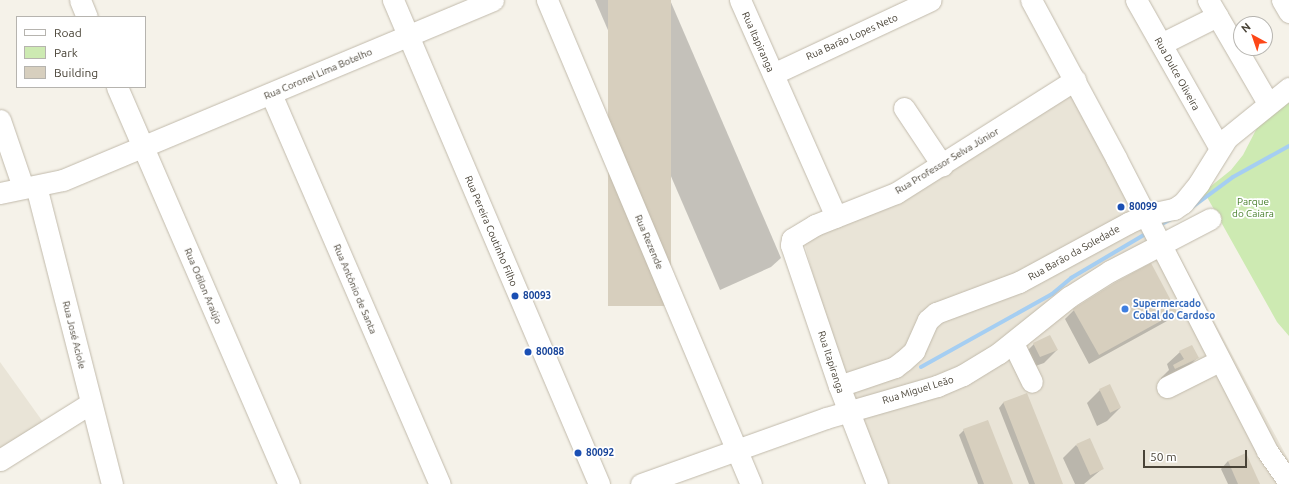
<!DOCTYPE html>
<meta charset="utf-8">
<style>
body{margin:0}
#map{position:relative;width:1289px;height:484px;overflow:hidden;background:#f5f2e9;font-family:Ubuntu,sans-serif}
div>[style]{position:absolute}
.residential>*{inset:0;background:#e9e4d7}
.green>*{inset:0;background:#cdeab2}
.shadow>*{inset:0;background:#0003}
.stream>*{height:4px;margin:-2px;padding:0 2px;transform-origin:2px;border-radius:2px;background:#a5cef2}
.building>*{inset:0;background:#d7cfbe;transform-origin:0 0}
.roads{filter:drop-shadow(0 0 1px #c1baab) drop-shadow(0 0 1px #c1baab)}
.minor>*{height:21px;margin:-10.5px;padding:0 10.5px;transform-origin:10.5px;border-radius:10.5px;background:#fff}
.dots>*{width:11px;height:11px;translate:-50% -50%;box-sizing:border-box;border:2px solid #fff;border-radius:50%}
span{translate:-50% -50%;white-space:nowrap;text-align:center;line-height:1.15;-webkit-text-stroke:3.5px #fff;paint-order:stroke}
.street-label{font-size:10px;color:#494337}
.park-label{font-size:10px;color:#447d28}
.transit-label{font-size:10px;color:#164399;font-weight:700}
.left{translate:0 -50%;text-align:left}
.shop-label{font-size:10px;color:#366cbe;font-weight:700}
.legend{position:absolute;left:16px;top:16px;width:130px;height:72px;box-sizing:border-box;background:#fff;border:1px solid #b6b4af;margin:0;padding:5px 7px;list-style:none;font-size:12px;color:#494337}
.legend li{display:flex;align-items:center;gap:8px;height:20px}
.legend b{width:20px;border:1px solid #b6b4af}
.north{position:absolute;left:1233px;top:16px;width:40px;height:40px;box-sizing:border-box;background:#fff;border:1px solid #b6b4af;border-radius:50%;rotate:320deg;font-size:11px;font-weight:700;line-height:16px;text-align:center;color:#494337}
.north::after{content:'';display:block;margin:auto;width:14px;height:18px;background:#fd4718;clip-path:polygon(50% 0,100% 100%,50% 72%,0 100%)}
.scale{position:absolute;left:1143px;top:450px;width:104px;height:18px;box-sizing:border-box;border:2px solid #494337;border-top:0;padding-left:5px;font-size:12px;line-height:14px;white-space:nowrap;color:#494337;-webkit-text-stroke:3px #fff;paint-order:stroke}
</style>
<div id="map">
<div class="residential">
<div style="clip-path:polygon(1079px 69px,1289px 461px,1289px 484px,885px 484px,842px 382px,799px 223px,913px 178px)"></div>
<div style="clip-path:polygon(0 362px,43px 422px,0 448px)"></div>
</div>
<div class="green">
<div style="clip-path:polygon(1289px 101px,1289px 336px,1277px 322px,1207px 197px,1165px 223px,1231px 170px,1243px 155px,1259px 124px)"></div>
</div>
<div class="shadow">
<div style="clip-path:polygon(595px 0,670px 0,781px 258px,771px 267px,720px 290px)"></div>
<div style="clip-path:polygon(1074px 310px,1176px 312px,1167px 321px,1089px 364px,1065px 319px)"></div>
<div style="clip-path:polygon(1034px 344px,1057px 350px,1044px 363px,1027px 369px,1021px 357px)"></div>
<div style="clip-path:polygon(1180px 352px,1197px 358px,1184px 371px,1162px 382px,1161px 378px,1169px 370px,1167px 364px)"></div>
<div style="clip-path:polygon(1100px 390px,1120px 408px,1107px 421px,1097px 426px,1087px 403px)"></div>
<div style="clip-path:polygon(1026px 394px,1062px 484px,1029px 484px,999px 408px,1003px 403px)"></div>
<div style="clip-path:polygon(964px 430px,1012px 484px,978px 484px,959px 435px)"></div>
<div style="clip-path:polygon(1076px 445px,1102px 469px,1084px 484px,1075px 484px,1063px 458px)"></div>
<div style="clip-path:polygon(1228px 461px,1259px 484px,1228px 484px,1221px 469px)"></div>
</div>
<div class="stream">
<div style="left:1191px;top:208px;width:52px;rotate:-36.4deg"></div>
<div style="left:1233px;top:177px;width:64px;rotate:-29deg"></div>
<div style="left:1158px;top:226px;width:15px;rotate:-28deg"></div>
<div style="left:921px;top:367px;width:150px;rotate:-29.1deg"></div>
<div style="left:1052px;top:294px;width:25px;rotate:-40deg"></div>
<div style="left:1071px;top:278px;width:88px;rotate:-30.6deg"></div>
</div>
<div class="building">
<div style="left:608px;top:0;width:63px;height:306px"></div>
<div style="clip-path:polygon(1151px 263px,1177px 312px,1099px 355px,1073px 309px,1116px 282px)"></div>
<div style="clip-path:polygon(1050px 335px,1058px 350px,1040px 357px,1033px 343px)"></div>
<div style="clip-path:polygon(1192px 345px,1199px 358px,1175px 369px,1173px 365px,1184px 359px,1179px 351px)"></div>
<div style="left:1110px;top:384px;width:26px;height:12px;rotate:65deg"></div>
<div style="clip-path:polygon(1027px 393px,1053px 458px,1063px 484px,1035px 484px,1007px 412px,1003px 402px)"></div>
<div style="clip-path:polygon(988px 420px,1013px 484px,984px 484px,963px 429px)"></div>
<div style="left:1090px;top:438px;width:34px;height:15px;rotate:66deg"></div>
<div style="clip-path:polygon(1246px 453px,1260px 484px,1238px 484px,1228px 461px)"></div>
</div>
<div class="roads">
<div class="minor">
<div style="left:80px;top:0;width:18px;rotate:68deg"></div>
<div style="left:393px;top:0;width:526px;rotate:66.94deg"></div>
<div style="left:547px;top:0;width:525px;rotate:67.15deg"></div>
<div style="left:740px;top:0;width:237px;rotate:66.1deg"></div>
<div style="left:1031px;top:0;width:179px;rotate:61.7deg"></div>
<div style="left:1116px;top:158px;width:330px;rotate:62.7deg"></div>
<div style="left:1267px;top:451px;width:39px;rotate:55deg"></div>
<div style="left:1136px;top:0;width:169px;rotate:60.5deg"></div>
<div style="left:1208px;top:0;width:119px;rotate:59.8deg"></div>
<div style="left:1282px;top:0;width:14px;rotate:60deg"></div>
<div style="left:1161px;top:44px;width:63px;rotate:-26.6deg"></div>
<div style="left:773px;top:74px;width:174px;rotate:-25.1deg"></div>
<div style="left:117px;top:87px;width:433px;rotate:66.6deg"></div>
<div style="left:271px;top:94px;width:425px;rotate:66.6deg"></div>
<div style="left:904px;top:108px;width:69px;rotate:56.3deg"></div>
<div style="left:0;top:120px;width:71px;rotate:71.1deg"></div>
<div style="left:36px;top:186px;width:308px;rotate:75.7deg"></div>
<div style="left:0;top:193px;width:64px;rotate:-11.7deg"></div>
<div style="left:63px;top:180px;width:466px;rotate:-22.7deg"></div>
<div style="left:1013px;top:343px;width:43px;rotate:64deg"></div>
<div style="left:839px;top:386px;width:59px;rotate:-18.7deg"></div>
<div style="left:895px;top:367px;width:10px;rotate:-37deg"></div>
<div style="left:903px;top:361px;width:15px;rotate:-42deg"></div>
<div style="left:914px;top:351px;width:34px;rotate:-66deg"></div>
<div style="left:928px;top:320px;width:11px;rotate:-41deg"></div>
<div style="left:936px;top:313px;width:89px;rotate:-20.5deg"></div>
<div style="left:1019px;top:282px;width:124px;rotate:-28.4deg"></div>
<div style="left:1128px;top:223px;width:19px;rotate:-25deg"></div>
<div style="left:1145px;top:215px;width:30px;rotate:-12deg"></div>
<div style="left:1174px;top:209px;width:11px;rotate:-34deg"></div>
<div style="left:1183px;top:203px;width:26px;rotate:-51deg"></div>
<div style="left:1199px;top:183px;width:53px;rotate:-58.1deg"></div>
<div style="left:1227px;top:138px;width:80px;rotate:-38.9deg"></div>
<div style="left:1167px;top:387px;width:58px;rotate:-26.6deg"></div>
<div style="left:0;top:460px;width:107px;rotate:-32.1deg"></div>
<div style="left:641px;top:484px;width:196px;rotate:-19.6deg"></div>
<div style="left:826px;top:418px;width:116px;rotate:-16.1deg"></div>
<div style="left:937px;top:386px;width:28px;rotate:-23deg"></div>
<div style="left:963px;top:375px;width:42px;rotate:-31.4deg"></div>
<div style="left:999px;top:353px;width:90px;rotate:-38.7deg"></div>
<div style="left:1069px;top:297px;width:49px;rotate:-32.4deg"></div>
<div style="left:1110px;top:271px;width:113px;rotate:-27.5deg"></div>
<div style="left:877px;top:484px;width:105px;rotate:-111.2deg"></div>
<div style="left:839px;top:386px;width:149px;rotate:-108.8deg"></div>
<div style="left:791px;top:245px;width:6px;rotate:-81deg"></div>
<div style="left:792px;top:239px;width:27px;rotate:-31deg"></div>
<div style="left:815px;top:225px;width:87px;rotate:-21.6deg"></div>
<div style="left:896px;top:193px;width:212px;rotate:-32.3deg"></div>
</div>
</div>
<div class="dots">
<div style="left:1121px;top:207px;background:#1a4fb4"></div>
<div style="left:515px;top:296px;background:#1a4fb4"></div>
<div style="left:1125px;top:309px;background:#3f7fe0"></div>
<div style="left:528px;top:352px;background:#1a4fb4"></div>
<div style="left:578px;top:453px;background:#1a4fb4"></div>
</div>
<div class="street-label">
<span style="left:852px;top:37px;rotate:-24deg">Rua Barão Lopes Neto</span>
<span style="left:758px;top:42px;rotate:66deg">Rua Itapiranga</span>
<span style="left:318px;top:74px;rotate:-23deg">Rua Coronel Lima Botelho</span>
<span style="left:1177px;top:74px;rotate:61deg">Rua Dulce Oliveira</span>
<span style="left:947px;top:161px;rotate:-31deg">Rua Professor Selva Júnior</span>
<span style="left:491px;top:231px;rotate:67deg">Rua Pereira Coutinho Filho</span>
<span style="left:649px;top:242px;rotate:67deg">Rua Rezende</span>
<span style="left:1074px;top:253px;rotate:-29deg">Rua Barão da Soledade</span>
<span style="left:203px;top:286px;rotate:67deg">Rua Odilon Araújo</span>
<span style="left:355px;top:289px;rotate:67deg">Rua Antônio de Santa</span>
<span style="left:74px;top:335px;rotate:76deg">Rua José Aciole</span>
<span style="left:831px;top:362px;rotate:72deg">Rua Itapiranga</span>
<span style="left:918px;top:390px;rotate:-17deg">Rua Miguel Leão</span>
</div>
<div class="park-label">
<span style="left:1253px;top:207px">Parque<br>do Caiara</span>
</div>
<div class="transit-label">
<span class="left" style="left:1129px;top:207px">80099</span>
<span class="left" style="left:523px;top:296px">80093</span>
<span class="left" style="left:536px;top:352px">80088</span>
<span class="left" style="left:586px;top:453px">80092</span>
</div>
<div class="shop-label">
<span class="left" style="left:1133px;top:309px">Supermercado<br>Cobal do Cardoso</span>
</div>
<ul class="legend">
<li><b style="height:5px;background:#fff"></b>Road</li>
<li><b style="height:11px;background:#cdeab2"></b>Park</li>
<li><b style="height:11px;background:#d7cfbe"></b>Building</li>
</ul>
<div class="north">N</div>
<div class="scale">50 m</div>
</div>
